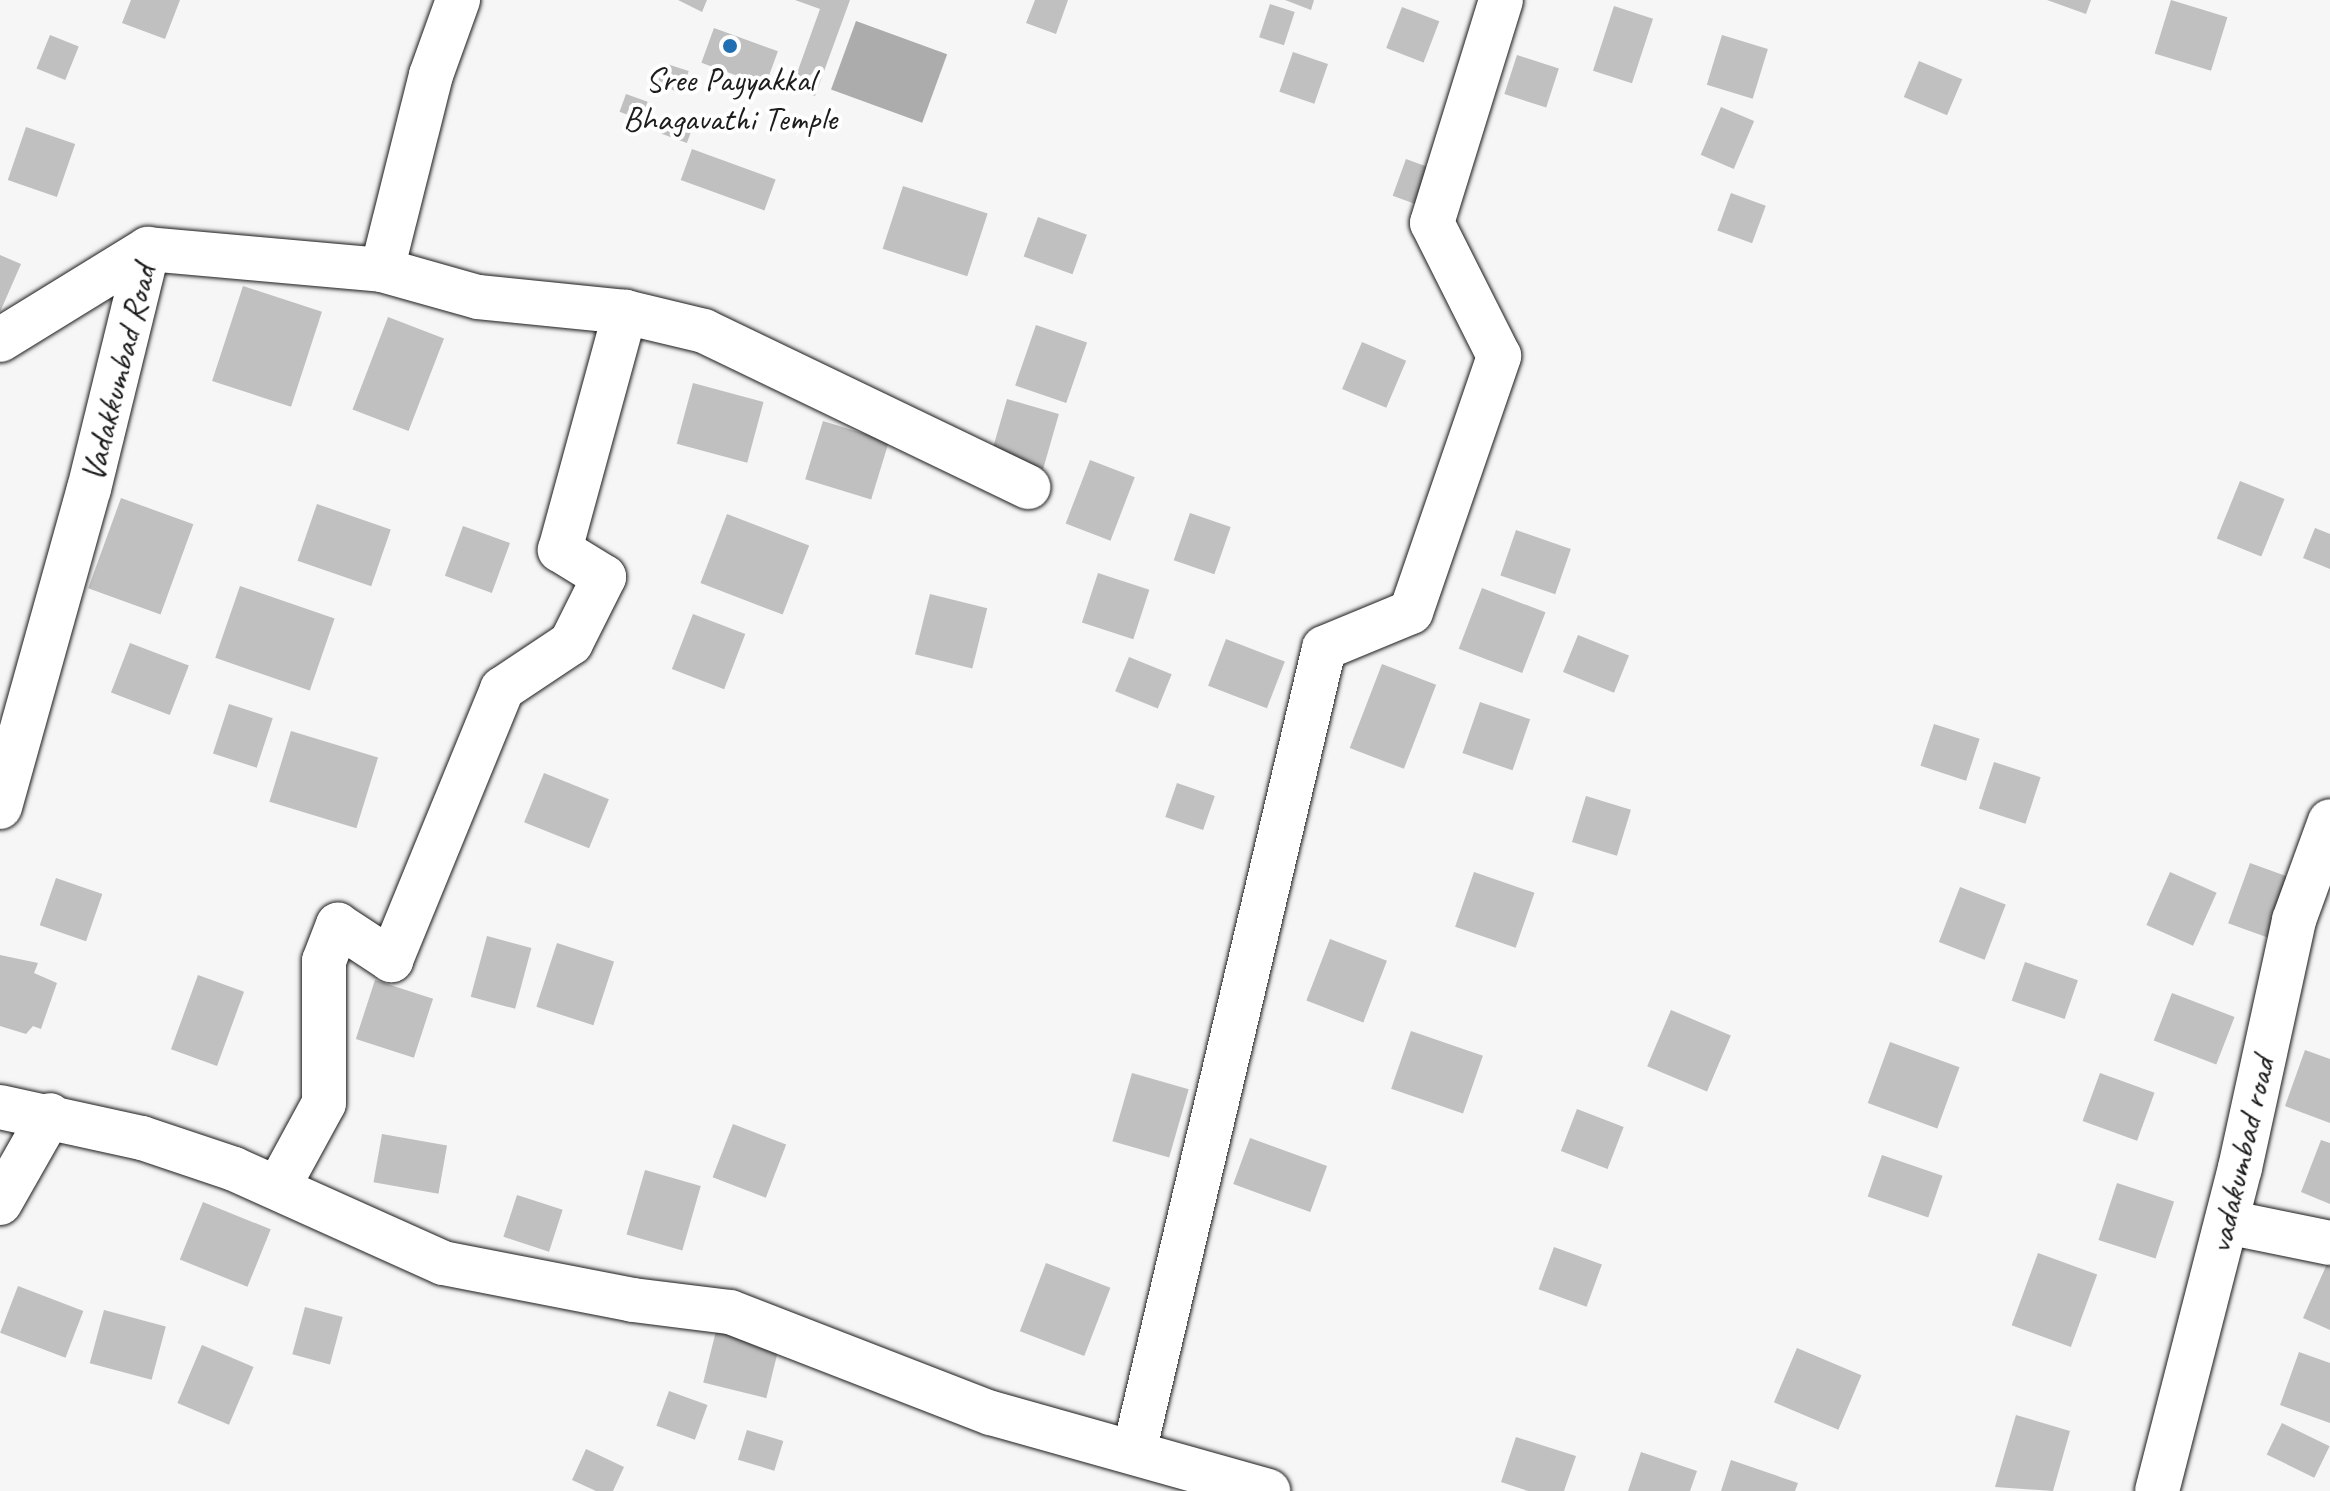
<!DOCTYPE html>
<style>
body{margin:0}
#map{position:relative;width:2330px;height:1491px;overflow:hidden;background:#f6f6f6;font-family:Caveat,sans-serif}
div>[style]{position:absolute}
.water>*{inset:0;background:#acacac;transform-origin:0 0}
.building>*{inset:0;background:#c0c0c0;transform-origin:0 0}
.roads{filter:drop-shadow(0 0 2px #1c1c1c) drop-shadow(0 0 2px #1c1c1c)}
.minor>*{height:44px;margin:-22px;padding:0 22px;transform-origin:22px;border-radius:22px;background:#fff}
.dots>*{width:22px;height:22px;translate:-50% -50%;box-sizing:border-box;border:4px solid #fff;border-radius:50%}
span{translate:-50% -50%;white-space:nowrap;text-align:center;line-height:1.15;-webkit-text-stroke:8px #fff;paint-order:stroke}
.poi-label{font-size:34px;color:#1c1c1c}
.street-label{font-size:34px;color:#1c1c1c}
</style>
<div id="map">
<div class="water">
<div style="left:856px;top:21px;width:97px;height:73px;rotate:20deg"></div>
</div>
<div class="building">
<div style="clip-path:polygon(131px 0,180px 0,165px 39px,122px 23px)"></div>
<div style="clip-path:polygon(678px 0,707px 0,702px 12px)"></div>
<div style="clip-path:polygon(795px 0,850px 0,815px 96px,792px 87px,820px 9px)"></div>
<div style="clip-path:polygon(1035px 0,1068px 0,1056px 34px,1026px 23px)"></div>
<div style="clip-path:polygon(1285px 0,1314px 0,1311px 10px)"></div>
<div style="clip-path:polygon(2047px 0,2091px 0,2086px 14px)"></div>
<div style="left:2171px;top:0;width:59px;height:56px;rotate:17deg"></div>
<div style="left:1270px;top:4px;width:26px;height:35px;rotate:18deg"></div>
<div style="left:1614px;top:6px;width:41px;height:68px;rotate:18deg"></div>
<div style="left:1402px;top:7px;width:40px;height:44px;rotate:21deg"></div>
<div style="left:714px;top:28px;width:68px;height:37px;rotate:20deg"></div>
<div style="left:50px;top:35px;width:31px;height:36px;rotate:22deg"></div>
<div style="left:1722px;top:35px;width:48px;height:52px;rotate:17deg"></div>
<div style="left:1293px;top:52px;width:37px;height:42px;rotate:19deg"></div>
<div style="left:1517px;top:55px;width:44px;height:41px;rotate:18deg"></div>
<div style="left:1919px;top:61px;width:47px;height:39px;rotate:23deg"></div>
<div style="left:664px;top:63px;width:26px;height:23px;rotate:18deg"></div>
<div style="left:626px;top:94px;width:23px;height:19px;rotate:20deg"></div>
<div style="left:1721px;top:107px;width:36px;height:52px;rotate:23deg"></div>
<div style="left:668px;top:116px;width:27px;height:19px;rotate:20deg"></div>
<div style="left:26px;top:127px;width:52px;height:56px;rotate:19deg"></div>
<div style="left:692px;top:149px;width:89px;height:33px;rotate:20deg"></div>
<div style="left:1406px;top:159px;width:27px;height:39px;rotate:20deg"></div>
<div style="left:903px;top:186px;width:89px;height:66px;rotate:18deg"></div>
<div style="left:1731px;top:193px;width:37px;height:40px;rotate:20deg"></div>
<div style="left:1038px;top:217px;width:52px;height:42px;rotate:20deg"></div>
<div style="clip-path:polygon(0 255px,21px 264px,0 312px)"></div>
<div style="left:243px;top:286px;width:83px;height:100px;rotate:18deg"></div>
<div style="left:388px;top:317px;width:60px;height:99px;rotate:21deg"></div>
<div style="left:1036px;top:325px;width:54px;height:64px;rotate:19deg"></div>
<div style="left:1362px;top:342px;width:48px;height:51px;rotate:23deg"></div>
<div style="left:693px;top:383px;width:73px;height:63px;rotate:15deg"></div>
<div style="left:1007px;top:399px;width:54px;height:68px;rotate:16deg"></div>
<div style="left:823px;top:421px;width:69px;height:61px;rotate:17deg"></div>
<div style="left:1090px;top:460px;width:48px;height:68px;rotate:21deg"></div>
<div style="left:2240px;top:481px;width:48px;height:62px;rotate:22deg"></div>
<div style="left:121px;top:498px;width:77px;height:96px;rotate:20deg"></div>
<div style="left:317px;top:504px;width:78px;height:60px;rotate:19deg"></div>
<div style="left:1190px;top:513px;width:43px;height:50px;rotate:19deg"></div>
<div style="left:727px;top:514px;width:88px;height:74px;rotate:21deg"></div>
<div style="left:463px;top:526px;width:50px;height:53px;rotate:20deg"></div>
<div style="clip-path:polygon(2315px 528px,2330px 534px,2330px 569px,2303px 558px)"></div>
<div style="left:1516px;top:530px;width:58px;height:48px;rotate:19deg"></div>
<div style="left:1098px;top:573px;width:54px;height:52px;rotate:18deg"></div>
<div style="left:240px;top:586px;width:100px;height:76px;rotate:19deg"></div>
<div style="left:1482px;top:588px;width:68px;height:65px;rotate:21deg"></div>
<div style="left:930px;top:594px;width:59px;height:62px;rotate:14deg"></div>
<div style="left:693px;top:614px;width:56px;height:59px;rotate:21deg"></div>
<div style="left:1578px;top:635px;width:55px;height:40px;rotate:22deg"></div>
<div style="left:1226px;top:639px;width:63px;height:50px;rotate:21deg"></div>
<div style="left:130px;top:643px;width:63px;height:53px;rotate:21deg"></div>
<div style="left:1129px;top:657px;width:46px;height:37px;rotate:22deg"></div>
<div style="left:1382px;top:664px;width:58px;height:90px;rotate:21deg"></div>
<div style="left:1480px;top:702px;width:53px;height:54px;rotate:19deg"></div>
<div style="left:229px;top:704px;width:46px;height:52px;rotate:18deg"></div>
<div style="left:1934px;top:724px;width:48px;height:44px;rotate:18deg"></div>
<div style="left:291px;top:731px;width:91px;height:74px;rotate:17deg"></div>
<div style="left:1994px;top:762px;width:49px;height:49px;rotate:18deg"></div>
<div style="left:544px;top:773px;width:70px;height:53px;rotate:22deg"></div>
<div style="left:1177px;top:783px;width:40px;height:36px;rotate:19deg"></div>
<div style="left:1586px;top:796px;width:47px;height:48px;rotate:17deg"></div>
<div style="left:2250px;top:863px;width:48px;height:64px;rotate:20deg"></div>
<div style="left:1474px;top:872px;width:64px;height:58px;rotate:19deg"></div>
<div style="left:2170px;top:872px;width:51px;height:58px;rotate:24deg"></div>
<div style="left:56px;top:878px;width:49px;height:50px;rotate:19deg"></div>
<div style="left:1960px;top:887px;width:49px;height:59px;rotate:21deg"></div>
<div style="left:487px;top:936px;width:46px;height:63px;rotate:15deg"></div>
<div style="left:1330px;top:939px;width:61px;height:66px;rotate:21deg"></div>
<div style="left:557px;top:943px;width:60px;height:67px;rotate:18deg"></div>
<div style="clip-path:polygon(0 955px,38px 963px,34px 973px,57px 983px,41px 1029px,33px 1026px,26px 1034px,0 1026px)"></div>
<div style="left:2025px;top:962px;width:56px;height:41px;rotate:19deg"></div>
<div style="left:198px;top:975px;width:49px;height:79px;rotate:20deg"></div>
<div style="left:375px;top:980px;width:61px;height:62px;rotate:18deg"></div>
<div style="left:2172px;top:993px;width:67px;height:51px;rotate:21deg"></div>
<div style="left:1671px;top:1010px;width:65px;height:61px;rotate:23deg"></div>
<div style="left:1411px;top:1031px;width:76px;height:61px;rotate:19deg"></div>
<div style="left:1890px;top:1042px;width:74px;height:65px;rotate:20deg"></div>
<div style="clip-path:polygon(2305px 1050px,2330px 1059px,2330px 1123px,2285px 1106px)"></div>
<div style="left:1132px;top:1073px;width:59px;height:71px;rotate:16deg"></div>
<div style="left:2100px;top:1073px;width:58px;height:51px;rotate:20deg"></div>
<div style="left:1577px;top:1109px;width:50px;height:45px;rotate:21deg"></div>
<div style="left:733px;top:1124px;width:57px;height:57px;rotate:21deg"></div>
<div style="left:382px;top:1134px;width:66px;height:49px;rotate:10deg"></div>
<div style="left:1250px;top:1138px;width:82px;height:49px;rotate:20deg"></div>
<div style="clip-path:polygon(2321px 1140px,2330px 1143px,2330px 1204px,2301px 1192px)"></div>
<div style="left:1882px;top:1155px;width:64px;height:44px;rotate:19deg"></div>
<div style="left:645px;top:1170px;width:58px;height:67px;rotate:16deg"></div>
<div style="left:2117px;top:1183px;width:60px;height:60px;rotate:18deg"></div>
<div style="left:517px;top:1195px;width:48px;height:44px;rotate:18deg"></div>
<div style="left:203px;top:1202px;width:73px;height:62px;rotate:22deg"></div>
<div style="left:1554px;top:1247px;width:51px;height:45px;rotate:20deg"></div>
<div style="left:2038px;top:1253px;width:63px;height:77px;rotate:20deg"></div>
<div style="clip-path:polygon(2330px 1257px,2330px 1330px,2303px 1318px)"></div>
<div style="left:1046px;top:1263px;width:69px;height:73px;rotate:21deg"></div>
<div style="left:18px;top:1286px;width:70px;height:50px;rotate:21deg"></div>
<div style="left:305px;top:1307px;width:39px;height:49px;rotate:15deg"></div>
<div style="left:104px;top:1310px;width:64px;height:55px;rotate:15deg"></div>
<div style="left:716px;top:1331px;width:65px;height:53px;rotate:14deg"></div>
<div style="left:202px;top:1345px;width:56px;height:63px;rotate:23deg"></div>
<div style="left:1797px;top:1348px;width:70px;height:59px;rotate:23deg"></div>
<div style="clip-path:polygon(2299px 1352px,2330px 1363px,2330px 1423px,2280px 1405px)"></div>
<div style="left:669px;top:1391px;width:41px;height:37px;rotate:20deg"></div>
<div style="clip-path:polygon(2016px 1415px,2070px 1431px,2053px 1491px,1995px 1487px)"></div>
<div style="left:2282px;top:1423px;width:53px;height:35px;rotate:26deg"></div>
<div style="left:747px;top:1430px;width:38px;height:31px;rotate:17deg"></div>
<div style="clip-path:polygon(1516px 1437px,1576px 1456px,1564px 1491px,1528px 1491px,1501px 1482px)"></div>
<div style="clip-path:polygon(586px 1449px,624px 1467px,613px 1491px,596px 1491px,572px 1480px)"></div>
<div style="clip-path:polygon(1641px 1452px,1697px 1471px,1690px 1491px,1628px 1491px)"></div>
<div style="clip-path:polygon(1731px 1460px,1798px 1483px,1795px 1491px,1721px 1491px)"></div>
</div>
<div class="roads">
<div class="minor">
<div style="left:382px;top:270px;width:100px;rotate:15.7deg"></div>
<div style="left:478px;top:297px;width:148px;rotate:5.8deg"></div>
<div style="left:625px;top:312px;width:81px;rotate:13.5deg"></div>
<div style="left:704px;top:331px;width:360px;rotate:25.7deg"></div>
<div style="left:0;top:340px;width:174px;rotate:-31.6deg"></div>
<div style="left:0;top:807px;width:330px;rotate:-74.4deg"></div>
<div style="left:89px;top:489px;width:247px;rotate:-76.2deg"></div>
<div style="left:148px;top:249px;width:235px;rotate:5.1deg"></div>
<div style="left:382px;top:270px;width:201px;rotate:-75.9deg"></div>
<div style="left:431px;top:75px;width:80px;rotate:-70.2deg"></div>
<div style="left:0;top:1107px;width:145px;rotate:12.3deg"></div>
<div style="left:142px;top:1138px;width:97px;rotate:18.6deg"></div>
<div style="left:234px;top:1169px;width:229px;rotate:24.2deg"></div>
<div style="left:443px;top:1263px;width:194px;rotate:11deg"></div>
<div style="left:633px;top:1300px;width:98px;rotate:7.1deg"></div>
<div style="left:730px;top:1312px;width:280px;rotate:21.2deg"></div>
<div style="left:991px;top:1413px;width:288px;rotate:15.7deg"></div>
<div style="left:287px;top:1171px;width:77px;rotate:-61.4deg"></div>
<div style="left:324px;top:1103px;width:142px;rotate:-90deg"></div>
<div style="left:324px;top:961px;width:39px;rotate:-69deg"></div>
<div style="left:338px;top:925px;width:64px;rotate:33.4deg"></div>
<div style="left:391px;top:960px;width:293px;rotate:-67.7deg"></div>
<div style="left:502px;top:689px;width:83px;rotate:-33.7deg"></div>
<div style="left:571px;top:643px;width:74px;rotate:-63.4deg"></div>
<div style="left:604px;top:577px;width:52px;rotate:-148.5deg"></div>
<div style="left:560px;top:550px;width:247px;rotate:-74.7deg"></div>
<div style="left:0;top:1203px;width:101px;rotate:-60.4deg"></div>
<div style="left:2227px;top:1222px;width:105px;rotate:11.5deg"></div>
<div style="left:1134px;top:1452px;width:826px;rotate:-76.7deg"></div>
<div style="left:1324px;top:648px;width:94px;rotate:-22.5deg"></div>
<div style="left:1411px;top:612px;width:271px;rotate:-71deg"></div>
<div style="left:1499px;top:356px;width:149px;rotate:-116.7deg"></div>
<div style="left:1432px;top:223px;width:233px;rotate:-72.8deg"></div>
<div style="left:2157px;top:1491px;width:333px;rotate:-75.6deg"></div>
<div style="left:2240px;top:1168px;width:254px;rotate:-77.7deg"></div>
<div style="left:2294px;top:920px;width:105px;rotate:-70deg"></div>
</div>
</div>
<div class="dots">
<div style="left:730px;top:46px;background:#1f6fb2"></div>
</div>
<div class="poi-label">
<span style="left:730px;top:99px">Sree Payyakkal<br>Bhagavathi Temple</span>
</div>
<div class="street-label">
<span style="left:118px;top:373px;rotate:-76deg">Vadakkumbad Road</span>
<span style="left:2241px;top:1155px;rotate:-77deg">vadakumbad road</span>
</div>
</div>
